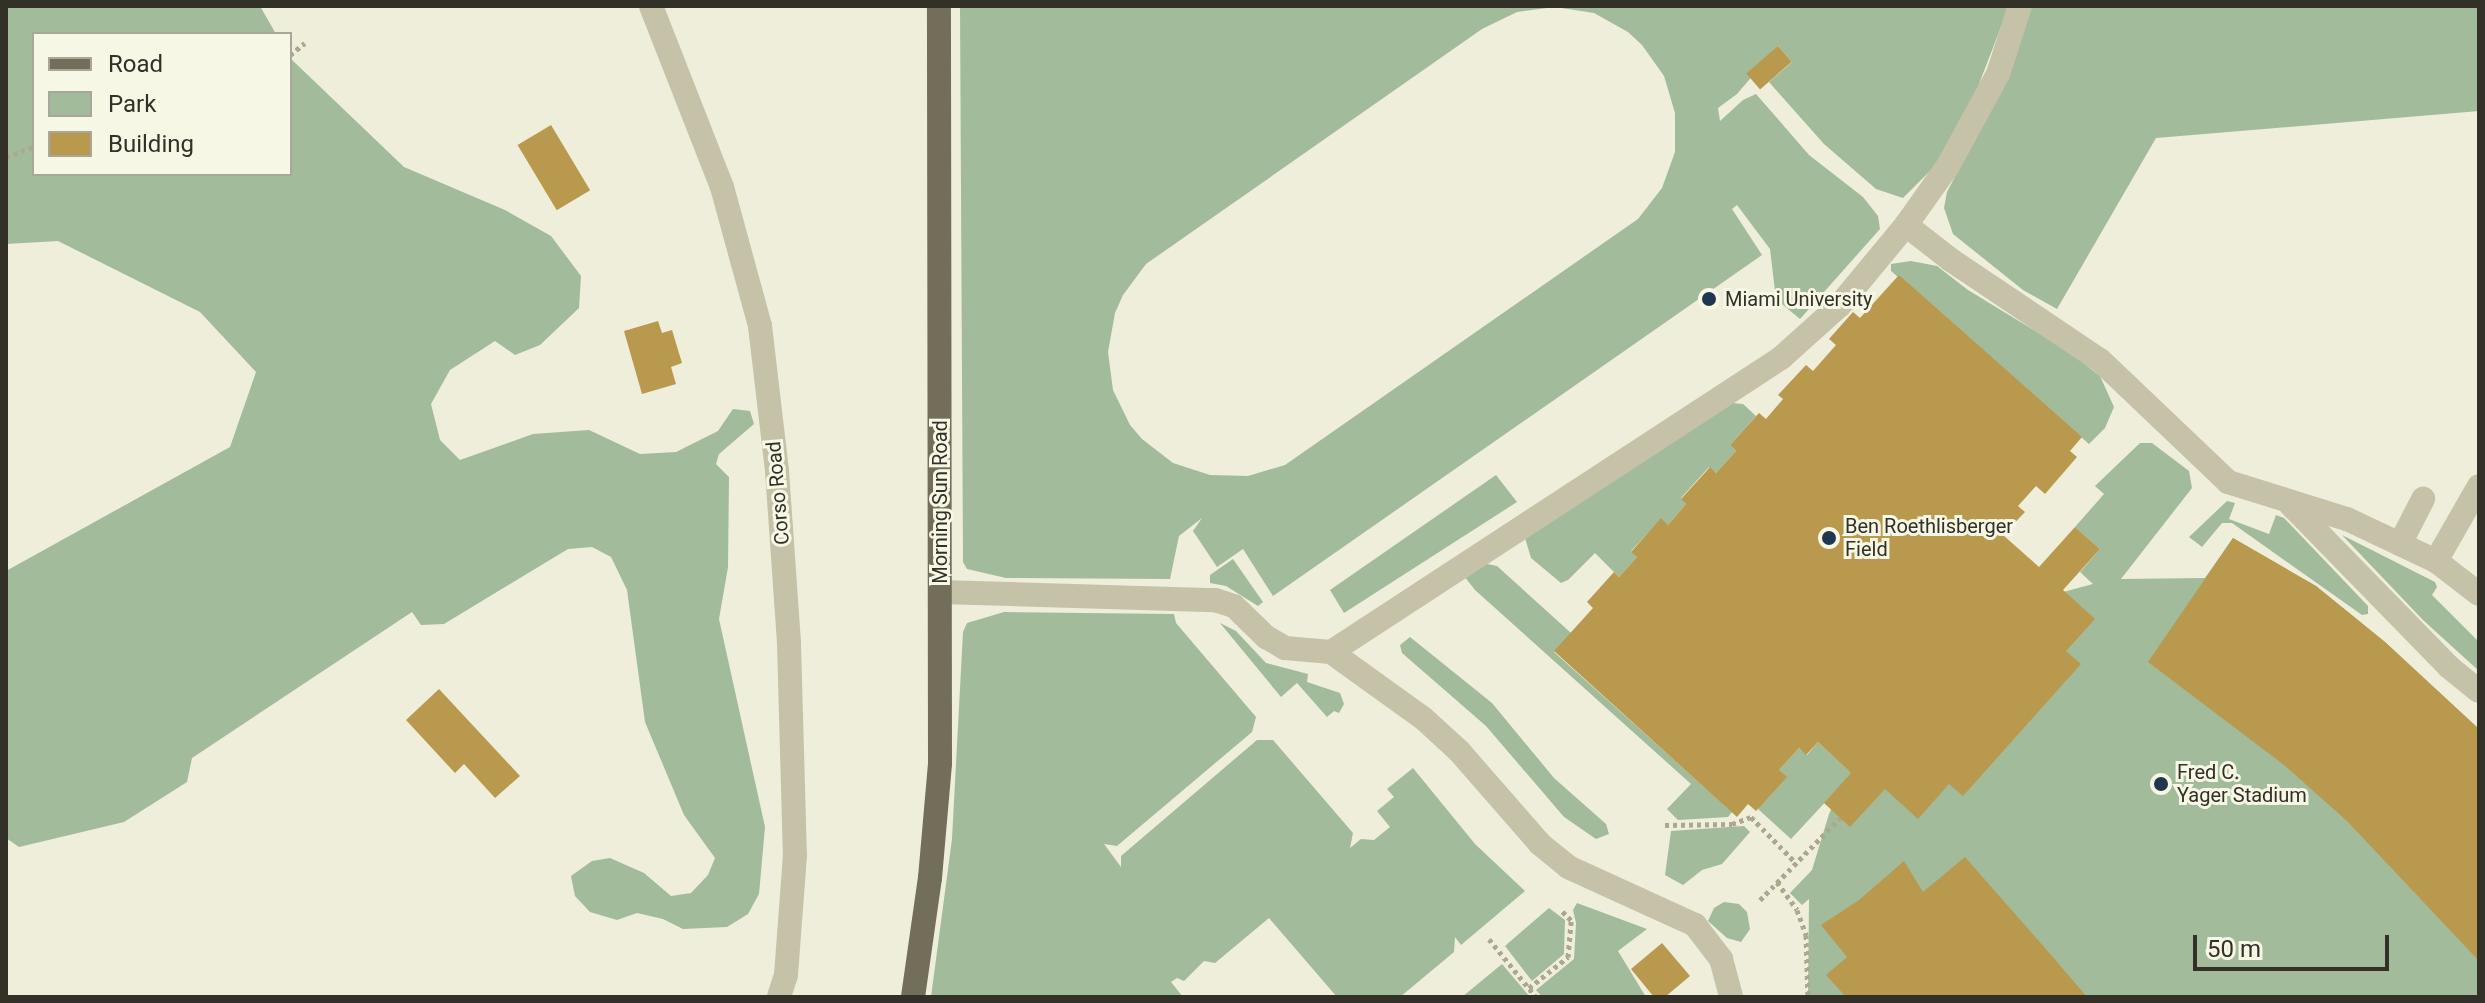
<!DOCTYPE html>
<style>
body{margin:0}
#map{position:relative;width:2485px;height:1003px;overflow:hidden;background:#eeeeda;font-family:Roboto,sans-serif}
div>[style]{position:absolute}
.green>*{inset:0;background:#a2bb9b}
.building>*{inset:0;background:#b9994d;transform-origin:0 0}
.path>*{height:5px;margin-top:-2.5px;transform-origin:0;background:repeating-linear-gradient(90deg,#aba88d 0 4px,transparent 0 8px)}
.minor>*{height:24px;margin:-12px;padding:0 12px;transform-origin:12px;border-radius:12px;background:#c5c2a7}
.major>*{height:24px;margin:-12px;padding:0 12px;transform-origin:12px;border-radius:12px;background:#736e59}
.dots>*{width:22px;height:22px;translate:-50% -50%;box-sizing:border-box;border:4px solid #f7f7e5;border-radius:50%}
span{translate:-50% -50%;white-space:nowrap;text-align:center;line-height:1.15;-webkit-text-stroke:6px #f7f7e5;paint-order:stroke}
.poi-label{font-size:20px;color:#323027}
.left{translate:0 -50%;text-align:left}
.street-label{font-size:20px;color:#323027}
.frame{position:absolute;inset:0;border:8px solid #323027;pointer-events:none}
.legend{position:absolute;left:32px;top:32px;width:260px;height:144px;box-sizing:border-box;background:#f7f7e5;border:2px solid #a8a799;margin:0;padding:10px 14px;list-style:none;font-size:24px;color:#323027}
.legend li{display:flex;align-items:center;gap:16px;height:40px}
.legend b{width:40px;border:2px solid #a8a799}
.scale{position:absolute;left:2193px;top:935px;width:196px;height:36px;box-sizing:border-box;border:4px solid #323027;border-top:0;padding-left:10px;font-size:24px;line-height:28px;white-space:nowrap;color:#323027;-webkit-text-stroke:6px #f7f7e5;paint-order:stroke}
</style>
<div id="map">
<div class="green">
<div style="clip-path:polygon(6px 6px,260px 6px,276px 34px,34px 34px,34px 174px,290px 174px,290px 58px,404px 167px,505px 210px,551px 236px,581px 276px,579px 308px,540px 345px,515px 355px,495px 341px,450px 370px,431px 404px,440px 440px,460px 460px,533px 434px,589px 430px,640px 454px,676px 452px,718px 431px,733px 409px,750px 411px,754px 424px,719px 454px,716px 464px,729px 477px,728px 567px,719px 619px,765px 827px,759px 894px,748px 914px,727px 927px,683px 929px,663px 919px,637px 913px,617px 920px,590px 912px,575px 896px,571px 876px,592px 861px,610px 858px,644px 873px,671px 896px,691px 893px,708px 875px,715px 858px,684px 815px,645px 722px,627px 590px,611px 557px,592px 547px,568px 549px,444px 624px,421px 625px,412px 612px,192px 758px,187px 782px,124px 822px,19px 847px,6px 838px,6px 571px,230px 447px,256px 372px,200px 312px,58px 241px,6px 244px)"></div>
<div style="clip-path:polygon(evenodd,960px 6px,2009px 6px,1969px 110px,1937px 164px,1903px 198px,1876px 189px,1824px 144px,1769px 82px,1792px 62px,1778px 46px,1737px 94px,1718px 108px,1720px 121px,1743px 100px,1756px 94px,1809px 155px,1863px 197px,1878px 216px,1880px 229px,1800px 319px,1776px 299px,1770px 249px,1737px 205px,1732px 209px,1762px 255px,1273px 596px,1243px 549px,1217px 567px,1193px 531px,1202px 518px,1179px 536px,1170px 579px,1006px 578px,967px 569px,963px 562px,960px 6px,1555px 7px,1594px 13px,1628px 32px,1642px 45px,1664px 76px,1675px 113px,1675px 152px,1662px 188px,1638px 219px,1285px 465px,1248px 476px,1210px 475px,1173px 463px,1142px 439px,1130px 425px,1113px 390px,1108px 352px,1115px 313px,1123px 295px,1146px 264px,1482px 29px,1517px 12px,1555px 7px)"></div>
<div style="clip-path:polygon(2031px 6px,2479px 6px,2479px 111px,2156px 138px,2057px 309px,2023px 290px,1953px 234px,1944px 208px,1947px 192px,1992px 106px)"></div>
<div style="clip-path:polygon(1911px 261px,1937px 266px,1968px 290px,2068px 351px,2100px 376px,2114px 407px,2105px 428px,2089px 444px,1891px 271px,1891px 264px)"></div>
<div style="clip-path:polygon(1732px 403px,1743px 404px,1756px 416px,1730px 445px,1736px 451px,1716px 473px,1709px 467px,1681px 498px,1686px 504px,1668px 525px,1661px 519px,1631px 551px,1637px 557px,1619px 577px,1595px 553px,1568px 580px,1561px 583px,1531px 558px,1525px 538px)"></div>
<div style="clip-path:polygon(2140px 443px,2152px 443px,2189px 471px,2192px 488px,2121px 579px,2205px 578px,2233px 538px,2316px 586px,2385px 642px,2479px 729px,2479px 997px,1808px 997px,1809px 899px,1802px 905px,1790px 893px,1812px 870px,1829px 814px,1844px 782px,1791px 839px,1758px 809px,1779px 770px,1799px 748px,1807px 755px,1818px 742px,1849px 771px,2041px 598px,2093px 584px,2080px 572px,2100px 549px,2075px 527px,2104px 494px,2095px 486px)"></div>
<div style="clip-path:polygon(1496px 475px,1517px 502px,1344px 613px,1330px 590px)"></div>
<div style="clip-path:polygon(2227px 501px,2235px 503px,2229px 519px,2269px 534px,2276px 515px,2284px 518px,2368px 606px,2368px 614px,2362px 615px,2232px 523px,2222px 523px,2202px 547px,2189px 537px)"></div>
<div style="clip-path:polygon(2342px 535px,2435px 582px,2437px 587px,2432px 595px,2479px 642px,2479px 671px,2423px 620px)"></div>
<div style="clip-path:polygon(1233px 559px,1263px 602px,1258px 606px,1226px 586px,1210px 583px,1210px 575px)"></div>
<div style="clip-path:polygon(1482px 563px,1497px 566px,1571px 633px,1554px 652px,1732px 812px,1728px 817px,1678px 820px,1667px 809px,1691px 784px,1475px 590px,1464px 576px)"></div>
<div style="clip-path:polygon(1004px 612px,1174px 614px,1176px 623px,1256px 717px,1252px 732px,1117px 846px,1104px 844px,1121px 867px,1121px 856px,1257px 740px,1273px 740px,1353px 833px,1350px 848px,1361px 839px,1374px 840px,1390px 827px,1377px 811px,1394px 797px,1387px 789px,1413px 768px,1475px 844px,1525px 891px,1461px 945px,1455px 937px,1454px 952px,1400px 997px,1337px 997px,1269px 918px,1215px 963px,1204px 961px,1184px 981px,1177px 978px,1171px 982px,1183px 997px,931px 997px,952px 839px,963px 632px,967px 623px)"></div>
<div style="clip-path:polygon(1220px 623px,1236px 631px,1266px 663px,1308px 674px,1307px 682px,1340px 693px,1344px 704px,1339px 713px,1334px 711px,1327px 717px,1297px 683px,1281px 697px)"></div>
<div style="clip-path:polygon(1410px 637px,1492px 703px,1554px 778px,1606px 824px,1609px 834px,1596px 839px,1564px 817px,1486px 726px,1402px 653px,1400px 645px)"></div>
<div style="clip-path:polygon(1744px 826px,1750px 832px,1722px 864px,1702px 870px,1683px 885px,1665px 875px,1671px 831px)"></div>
<div style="clip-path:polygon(1724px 902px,1739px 904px,1747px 912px,1750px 929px,1741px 942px,1727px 938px,1708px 921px,1714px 908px)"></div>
<div style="clip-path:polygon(1577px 903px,1647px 929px,1618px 951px,1646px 997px,1542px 997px,1536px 990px,1574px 959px,1576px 923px,1573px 910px)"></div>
<div style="clip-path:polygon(1549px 908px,1565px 920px,1564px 954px,1532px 981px,1505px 946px)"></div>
<div style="clip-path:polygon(1502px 964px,1530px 997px,1462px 997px)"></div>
</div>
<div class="building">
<div style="left:1778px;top:46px;width:21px;height:42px;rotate:49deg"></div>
<div style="left:551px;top:125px;width:76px;height:39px;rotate:59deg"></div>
<div style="clip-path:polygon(1899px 275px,2082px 437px,2070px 451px,2077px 457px,2045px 494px,2036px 486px,2018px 506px,2025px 512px,2003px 535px,2039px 567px,2075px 527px,2100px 549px,2063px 590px,2095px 619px,2066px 651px,2081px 664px,1963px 796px,1949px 784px,1918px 819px,1885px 789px,1850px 827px,1824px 803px,1851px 773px,1818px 742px,1806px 755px,1799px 748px,1779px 770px,1787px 777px,1756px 811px,1748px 804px,1737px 817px,1554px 651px,1593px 608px,1587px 602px,1614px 572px,1619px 577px,1637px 557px,1631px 552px,1661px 518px,1668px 525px,1686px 504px,1681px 499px,1710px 467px,1716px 473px,1736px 451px,1730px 445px,1759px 413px,1766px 419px,1783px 399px,1778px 395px,1806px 365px,1813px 371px,1836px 345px,1829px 339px,1853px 312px,1860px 318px)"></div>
<div style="clip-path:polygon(658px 321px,662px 333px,672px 330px,682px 363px,671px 367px,676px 384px,642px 394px,624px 331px)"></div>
<div style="clip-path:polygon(2233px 538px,2316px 586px,2385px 642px,2479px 729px,2479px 961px,2347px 821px,2284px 765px,2148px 662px)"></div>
<div style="clip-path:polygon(439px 689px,520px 776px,495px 798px,464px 764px,455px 773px,406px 720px)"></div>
<div style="clip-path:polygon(1965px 857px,2052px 956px,2087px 997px,1846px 997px,1826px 975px,1847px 957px,1821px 925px,1859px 900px,1904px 861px,1923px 892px)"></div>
<div style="clip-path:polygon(1662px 943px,1690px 976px,1665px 997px,1654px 997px,1631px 969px)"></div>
</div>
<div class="path">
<div style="left:290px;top:55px;width:19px;rotate:-39deg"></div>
<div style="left:6px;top:157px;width:30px;rotate:-20deg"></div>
<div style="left:1665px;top:825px;width:67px;rotate:-0.9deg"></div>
<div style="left:1732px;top:824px;width:20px;rotate:-20deg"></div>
<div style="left:1751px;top:817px;width:64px;rotate:45.6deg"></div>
<div style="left:1777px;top:882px;width:34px;rotate:54deg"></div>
<div style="left:1797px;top:910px;width:27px;rotate:70deg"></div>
<div style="left:1806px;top:935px;width:62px;rotate:88.2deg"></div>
<div style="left:1760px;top:900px;width:115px;rotate:-45.7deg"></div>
<div style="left:1489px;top:939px;width:75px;rotate:51deg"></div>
<div style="left:1529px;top:988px;width:50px;rotate:-38.5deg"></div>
<div style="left:1568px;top:957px;width:37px;rotate:-85deg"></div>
<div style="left:1571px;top:920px;width:16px;rotate:-135deg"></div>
</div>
<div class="minor">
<div style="left:651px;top:6px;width:194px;rotate:68.6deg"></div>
<div style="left:722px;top:187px;width:144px;rotate:74.7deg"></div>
<div style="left:760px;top:326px;width:146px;rotate:83.3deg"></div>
<div style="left:777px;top:471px;width:173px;rotate:86deg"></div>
<div style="left:789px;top:644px;width:211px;rotate:88.4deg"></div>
<div style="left:795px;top:855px;width:120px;rotate:94.3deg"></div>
<div style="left:786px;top:975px;width:23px;rotate:108deg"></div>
<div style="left:1906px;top:225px;width:57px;rotate:37.9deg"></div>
<div style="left:1951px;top:260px;width:179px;rotate:33.9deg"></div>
<div style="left:2100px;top:360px;width:177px;rotate:43.6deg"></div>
<div style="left:2228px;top:482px;width:125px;rotate:17.3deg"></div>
<div style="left:2347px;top:519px;width:98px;rotate:25.3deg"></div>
<div style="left:2436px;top:561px;width:54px;rotate:37.5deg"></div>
<div style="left:2290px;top:504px;width:228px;rotate:45.7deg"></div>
<div style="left:2449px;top:667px;width:38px;rotate:39deg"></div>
<div style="left:2400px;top:544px;width:51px;rotate:-62.9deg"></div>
<div style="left:2436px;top:561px;width:86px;rotate:-60.2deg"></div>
<div style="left:940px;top:592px;width:275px;rotate:1.7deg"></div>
<div style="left:1215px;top:600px;width:20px;rotate:18deg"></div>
<div style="left:1234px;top:606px;width:45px;rotate:44.1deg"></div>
<div style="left:1266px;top:637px;width:22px;rotate:30deg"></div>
<div style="left:1285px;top:648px;width:46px;rotate:5deg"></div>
<div style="left:1331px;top:652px;width:113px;rotate:35.7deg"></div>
<div style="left:1423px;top:718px;width:49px;rotate:42.5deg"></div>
<div style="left:1459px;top:751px;width:123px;rotate:48.9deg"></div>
<div style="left:1540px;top:844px;width:36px;rotate:39deg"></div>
<div style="left:1568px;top:867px;width:140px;rotate:24.5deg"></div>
<div style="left:1695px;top:925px;width:43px;rotate:52.6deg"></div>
<div style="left:1721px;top:959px;width:39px;rotate:75deg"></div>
<div style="left:1331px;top:652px;width:538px;rotate:-33.16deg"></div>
<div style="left:1781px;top:358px;width:78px;rotate:-41.9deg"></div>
<div style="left:1839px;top:306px;width:105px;rotate:-50.4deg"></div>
<div style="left:1906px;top:225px;width:72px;rotate:-54.6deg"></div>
<div style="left:1948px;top:166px;width:105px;rotate:-61.5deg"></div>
<div style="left:1998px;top:74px;width:71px;rotate:-72.1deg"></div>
</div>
<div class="major">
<div style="left:913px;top:997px;width:120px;rotate:-81.9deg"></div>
<div style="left:930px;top:878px;width:115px;rotate:-85deg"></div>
<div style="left:940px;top:763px;width:757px;rotate:-90.08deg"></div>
</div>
<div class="dots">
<div style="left:1709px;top:299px;background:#21374f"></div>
<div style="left:1829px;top:538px;background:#21374f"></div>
<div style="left:2161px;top:784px;background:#21374f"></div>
</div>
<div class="poi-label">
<span class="left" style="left:1725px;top:299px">Miami University</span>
<span class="left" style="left:1845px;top:538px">Ben Roethlisberger<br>Field</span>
<span class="left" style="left:2177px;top:784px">Fred C.<br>Yager Stadium</span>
</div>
<div class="street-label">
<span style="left:778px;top:493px;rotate:-95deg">Corso Road</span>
<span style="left:940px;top:502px;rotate:-90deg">Morning Sun Road</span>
</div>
<div class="frame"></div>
<ul class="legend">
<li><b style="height:10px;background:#736e59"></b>Road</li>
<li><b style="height:22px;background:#a2bb9b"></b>Park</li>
<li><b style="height:22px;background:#b9994d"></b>Building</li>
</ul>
<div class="scale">50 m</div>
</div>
